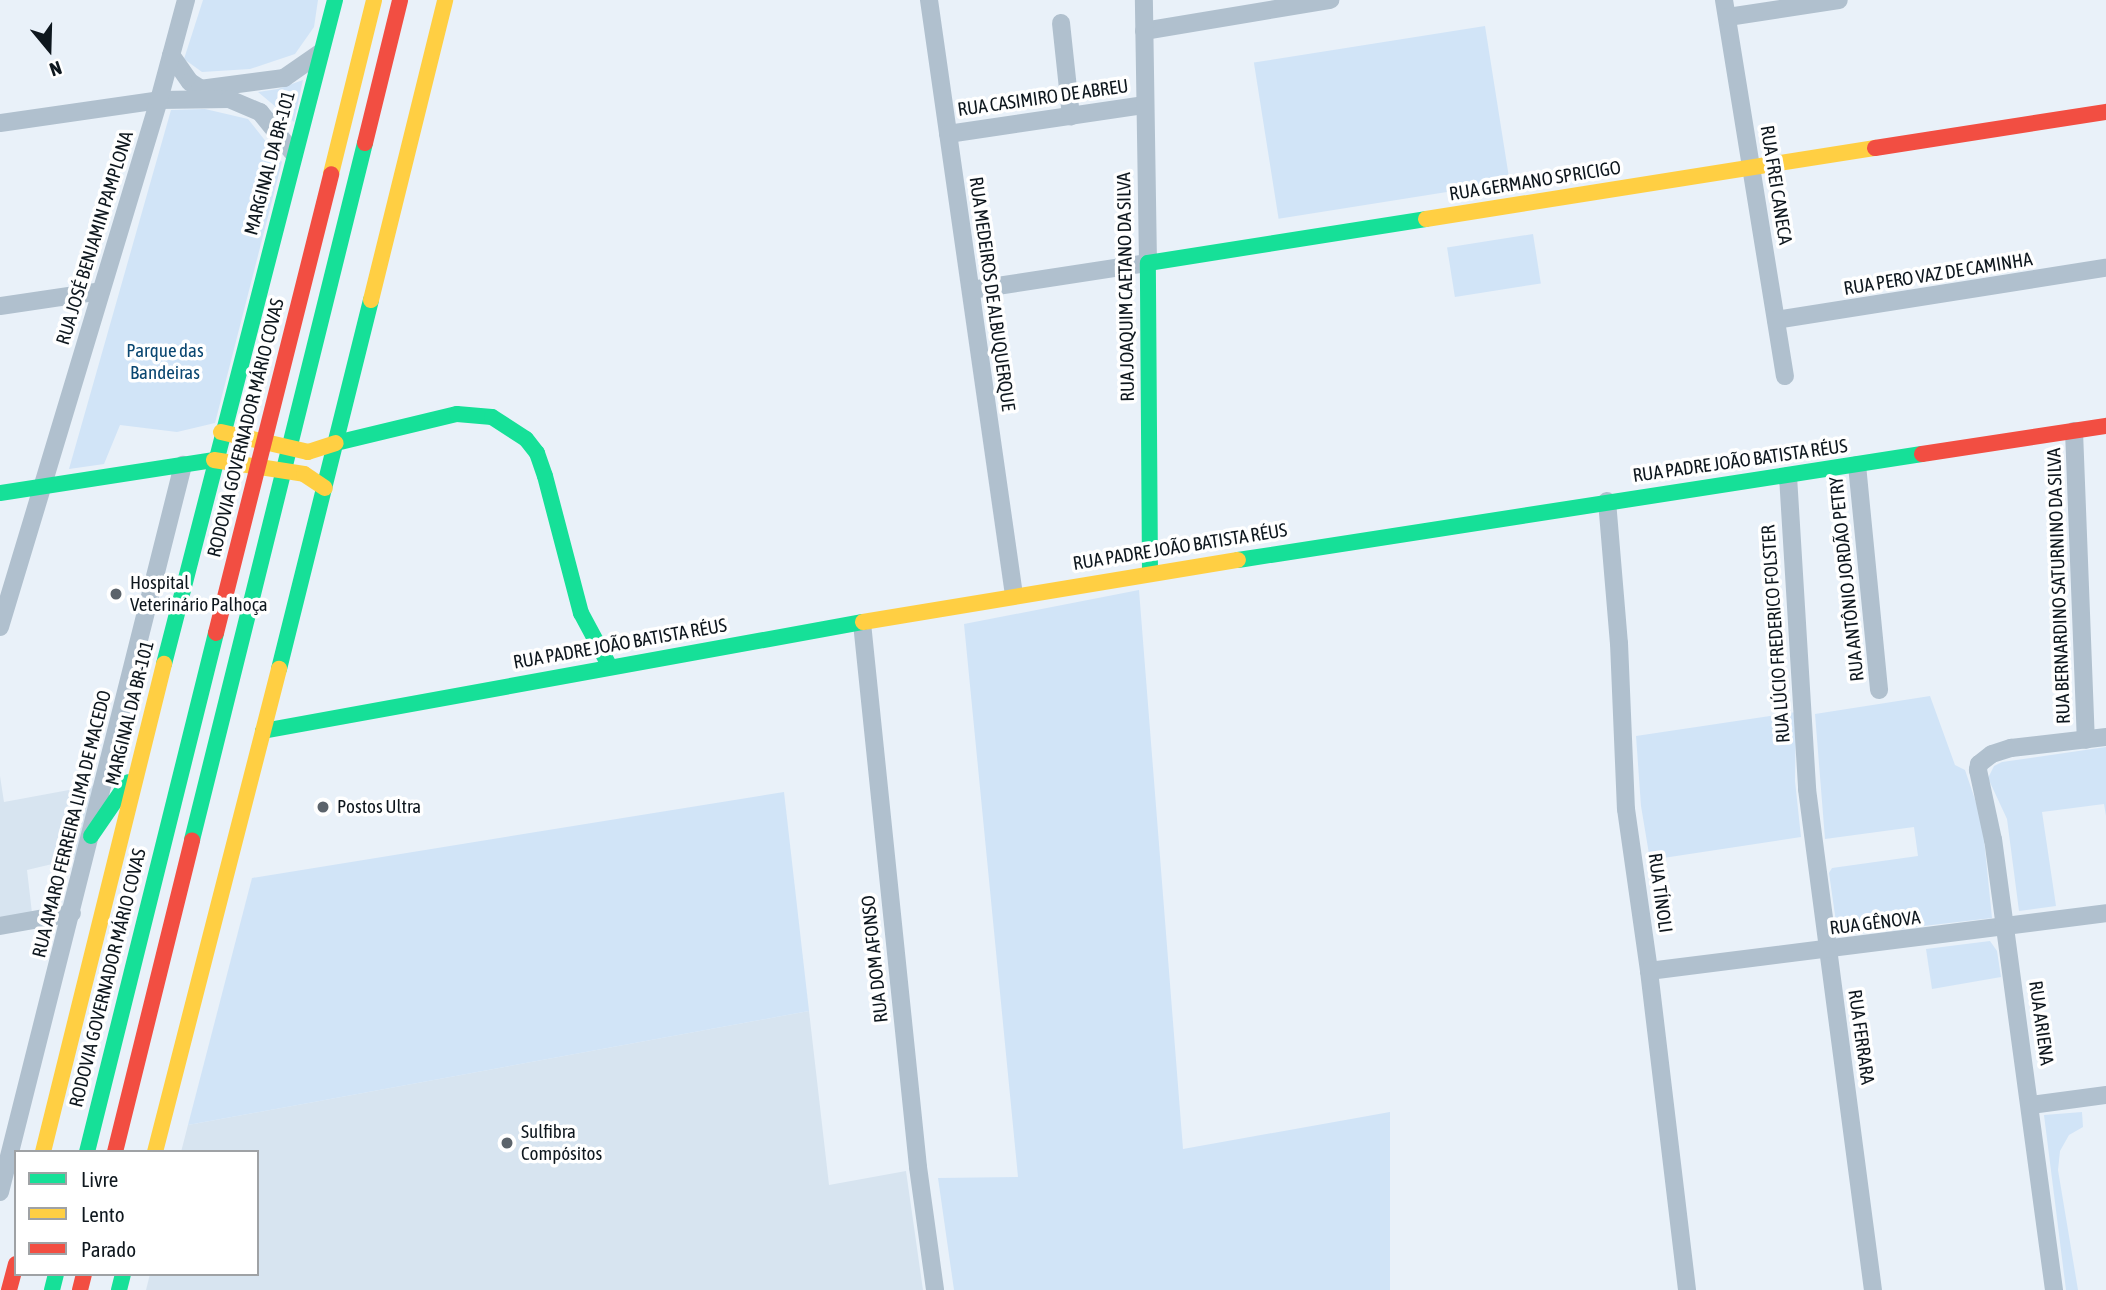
<!DOCTYPE html>
<meta charset="utf-8">
<style>
body{margin:0}
#map{position:relative;width:2106px;height:1290px;overflow:hidden;background:#e9f1f9;font-family:"Asap Condensed",sans-serif}
div>[style]{position:absolute}
.built>*{inset:0;background:#d7e4f0}
.green>*{inset:0;background:#d1e4f7;transform-origin:0 0}
.street>*{height:18px;margin:-9px;padding:0 9px;transform-origin:9px;border-radius:9px;background:#b0c0ce}
.fast>*{height:16px;margin:-8px;padding:0 8px;transform-origin:8px;border-radius:8px;background:#16e098}
.slow>*{height:16px;margin:-8px;padding:0 8px;transform-origin:8px;border-radius:8px;background:#ffcf43}
.jam>*{height:16px;margin:-8px;padding:0 8px;transform-origin:8px;border-radius:8px;background:#f24e42}
.dots>*{width:19px;height:19px;translate:-50% -50%;box-sizing:border-box;border:4px solid #fff;border-radius:50%}
span{translate:-50% -50%;white-space:nowrap;text-align:center;line-height:1.15;-webkit-text-stroke:7px #fff;paint-order:stroke}
.street-label{font-size:19px;color:#0e171e}
.park-label{font-size:19px;color:#0a4771}
.poi-label{font-size:19px;color:#0e171e}
.left{translate:0 -50%;text-align:left}
.legend{position:absolute;left:14px;top:1150px;width:245px;height:126px;box-sizing:border-box;background:#fff;border:2px solid #9fa2a5;margin:0;padding:9px 12px;list-style:none;font-size:21px;color:#0e171e}
.legend li{display:flex;align-items:center;gap:14px;height:35px}
.legend b{width:35px;border:2px solid #9fa2a5}
.north{position:absolute;left:14px;top:14px;width:70px;height:70px;-webkit-text-stroke:5px #fff;paint-order:stroke;rotate:161deg;font-size:19px;font-weight:700;line-height:28px;text-align:center;color:#0e171e}
.north::after{content:'';display:block;margin:auto;width:24px;height:32px;background:#0e171e;clip-path:polygon(50% 0,100% 100%,50% 72%,0 100%)}
</style>
<div id="map">
<div class="built">
<div style="clip-path:polygon(0 776px,4px 802px,96px 785px,82px 857px,27px 870px,32px 913px,0 918px)"></div>
<div style="clip-path:polygon(809px 1011px,829px 1185px,906px 1171px,923px 1290px,146px 1290px,150px 1274px,257px 1274px,257px 1152px,181px 1152px,188px 1125px)"></div>
</div>
<div class="green">
<div style="clip-path:polygon(203px 0,318px 0,314px 27px,295px 54px,250px 69px,202px 72px,184px 59px)"></div>
<div style="left:1485px;top:26px;width:158px;height:234px;rotate:81deg"></div>
<div style="clip-path:polygon(303px 80px,294px 122px,258px 92px,278px 89px)"></div>
<div style="clip-path:polygon(205px 109px,248px 119px,282px 162px,215px 423px,177px 432px,120px 425px,104px 464px,69px 469px,171px 110px)"></div>
<div style="left:1533px;top:234px;width:50px;height:87px;rotate:81deg"></div>
<div style="clip-path:polygon(1139px 590px,1183px 1149px,1390px 1112px,1390px 1290px,954px 1290px,938px 1178px,1018px 1177px,964px 624px)"></div>
<div style="clip-path:polygon(1930px 696px,1955px 765px,1965px 770px,1982px 820px,1992px 918px,1838px 936px,1829px 873px,1832px 868px,1918px 856px,1914px 827px,1825px 839px,1815px 714px)"></div>
<div style="clip-path:polygon(1796px 712px,1795px 781px,1801px 837px,1650px 860px,1641px 806px,1636px 736px)"></div>
<div style="clip-path:polygon(2106px 747px,2106px 816px,2104px 804px,2042px 812px,2056px 906px,2019px 911px,2007px 819px,1988px 778px,1994px 766px,2002px 762px)"></div>
<div style="clip-path:polygon(784px 792px,809px 1011px,188px 1125px,252px 878px)"></div>
<div style="clip-path:polygon(1990px 941px,1997px 951px,2001px 977px,1932px 989px,1926px 949px)"></div>
<div style="clip-path:polygon(2082px 1112px,2083px 1127px,2069px 1135px,2060px 1151px,2058px 1170px,2078px 1290px,2066px 1290px,2044px 1115px)"></div>
</div>
<div class="street">
<div style="left:929px;top:0;width:601px;rotate:81.87deg"></div>
<div style="left:1724px;top:0;width:381px;rotate:80.8deg"></div>
<div style="left:1728px;top:17px;width:112px;rotate:-8.7deg"></div>
<div style="left:1061px;top:23px;width:94px;rotate:83.9deg"></div>
<div style="left:1144px;top:31px;width:189px;rotate:-9.5deg"></div>
<div style="left:171px;top:55px;width:33px;rotate:55deg"></div>
<div style="left:190px;top:82px;width:13px;rotate:32deg"></div>
<div style="left:200px;top:89px;width:85px;rotate:-7.5deg"></div>
<div style="left:284px;top:78px;width:44px;rotate:-34.8deg"></div>
<div style="left:0;top:123px;width:161px;rotate:-8.2deg"></div>
<div style="left:159px;top:100px;width:70px;rotate:-0.8deg"></div>
<div style="left:229px;top:99px;width:34px;rotate:23deg"></div>
<div style="left:260px;top:112px;width:54px;rotate:51deg"></div>
<div style="left:948px;top:134px;width:199px;rotate:-8.4deg"></div>
<div style="left:971px;top:290px;width:179px;rotate:-8.7deg"></div>
<div style="left:1148px;top:263px;width:263px;rotate:-90.9deg"></div>
<div style="left:0;top:306px;width:102px;rotate:-8.4deg"></div>
<div style="left:1776px;top:320px;width:334px;rotate:-9deg"></div>
<div style="left:2074px;top:431px;width:309px;rotate:87.8deg"></div>
<div style="left:1857px;top:465px;width:226px;rotate:84.4deg"></div>
<div style="left:1788px;top:476px;width:314px;rotate:86.5deg"></div>
<div style="left:1807px;top:789px;width:505px;rotate:82.5deg"></div>
<div style="left:1607px;top:501px;width:143px;rotate:85.2deg"></div>
<div style="left:1619px;top:643px;width:166px;rotate:87.6deg"></div>
<div style="left:1626px;top:809px;width:164px;rotate:81.9deg"></div>
<div style="left:1649px;top:971px;width:321px;rotate:83.2deg"></div>
<div style="left:862px;top:623px;width:547px;rotate:84.12deg"></div>
<div style="left:918px;top:1167px;width:124px;rotate:82.1deg"></div>
<div style="left:0;top:627px;width:550px;rotate:-73.21deg"></div>
<div style="left:159px;top:100px;width:104px;rotate:-74.9deg"></div>
<div style="left:0;top:926px;width:73px;rotate:-10.2deg"></div>
<div style="left:1649px;top:971px;width:461px;rotate:-7.2deg"></div>
<div style="left:2031px;top:1105px;width:76px;rotate:-7.6deg"></div>
<div style="left:0;top:1192px;width:750px;rotate:-75.87deg"></div>
<div style="left:2054px;top:1290px;width:454px;rotate:-97.7deg"></div>
<div style="left:1993px;top:840px;width:72px;rotate:-102.1deg"></div>
<div style="left:1978px;top:770px;width:6px;rotate:-81deg"></div>
<div style="left:1979px;top:764px;width:16px;rotate:-38deg"></div>
<div style="left:1992px;top:754px;width:20px;rotate:-18deg"></div>
<div style="left:2011px;top:748px;width:96px;rotate:-6.6deg"></div>
</div>
<div class="fast">
<div style="left:336px;top:443px;width:124px;rotate:-13.5deg"></div>
<div style="left:457px;top:414px;width:35px;rotate:5deg"></div>
<div style="left:492px;top:417px;width:40px;rotate:32.9deg"></div>
<div style="left:526px;top:439px;width:18px;rotate:52deg"></div>
<div style="left:537px;top:453px;width:24px;rotate:71deg"></div>
<div style="left:545px;top:476px;width:142px;rotate:75.3deg"></div>
<div style="left:581px;top:613px;width:61px;rotate:61.8deg"></div>
<div style="left:0;top:493px;width:217px;rotate:-8.8deg"></div>
<div style="left:1238px;top:560px;width:692px;rotate:-8.81deg"></div>
<div style="left:1150px;top:573px;width:310px;rotate:-90.4deg"></div>
<div style="left:1148px;top:263px;width:281px;rotate:-9deg"></div>
<div style="left:164px;top:664px;width:686px;rotate:-75.56deg"></div>
<div style="left:279px;top:669px;width:380px;rotate:-76deg"></div>
<div style="left:263px;top:731px;width:610px;rotate:-10.3deg"></div>
<div style="left:91px;top:836px;width:65px;rotate:-55.6deg"></div>
<div style="left:192px;top:840px;width:718px;rotate:-76.06deg"></div>
<div style="left:87px;top:1152px;width:535px;rotate:-76.04deg"></div>
<div style="left:52px;top:1290px;width:16px;rotate:-76deg"></div>
<div style="left:119px;top:1290px;width:16px;rotate:-76deg"></div>
</div>
<div class="slow">
<div style="left:331px;top:174px;width:179px;rotate:-76.1deg"></div>
<div style="left:1426px;top:219px;width:455px;rotate:-9deg"></div>
<div style="left:371px;top:300px;width:309px;rotate:-76.1deg"></div>
<div style="left:221px;top:432px;width:89px;rotate:12.9deg"></div>
<div style="left:308px;top:452px;width:29px;rotate:-18deg"></div>
<div style="left:214px;top:460px;width:91px;rotate:8.8deg"></div>
<div style="left:304px;top:474px;width:25px;rotate:34deg"></div>
<div style="left:863px;top:622px;width:380px;rotate:-9.4deg"></div>
<div style="left:43px;top:1152px;width:503px;rotate:-76.07deg"></div>
<div style="left:155px;top:1152px;width:499px;rotate:-75.6deg"></div>
</div>
<div class="jam">
<div style="left:365px;top:143px;width:147px;rotate:-76.2deg"></div>
<div style="left:1875px;top:148px;width:234px;rotate:-8.9deg"></div>
<div style="left:1922px;top:454px;width:186px;rotate:-8.7deg"></div>
<div style="left:216px;top:633px;width:473px;rotate:-75.9deg"></div>
<div style="left:115px;top:1152px;width:321px;rotate:-76.1deg"></div>
<div style="left:9px;top:1290px;width:27px;rotate:-75deg"></div>
<div style="left:80px;top:1290px;width:16px;rotate:-76deg"></div>
</div>
<div class="dots">
<div style="left:116px;top:594px;background:#5b636b"></div>
<div style="left:323px;top:807px;background:#5b636b"></div>
<div style="left:507px;top:1143px;background:#5b636b"></div>
</div>
<div class="street-label">
<span style="left:1043px;top:98px;rotate:-8deg">RUA CASIMIRO DE ABREU</span>
<span style="left:270px;top:163px;rotate:-75deg">MARGINAL DA BR-101</span>
<span style="left:1535px;top:181px;rotate:-9deg">RUA GERMANO SPRICIGO</span>
<span style="left:1776px;top:185px;rotate:81deg">RUA FREI CANECA</span>
<span style="left:95px;top:238px;rotate:-73deg">RUA JOSÉ BENJAMIN PAMPLONA</span>
<span style="left:1938px;top:274px;rotate:-9deg">RUA PERO VAZ DE CAMINHA</span>
<span style="left:1126px;top:287px;rotate:-91deg">RUA JOAQUIM CAETANO DA SILVA</span>
<span style="left:992px;top:294px;rotate:82deg">RUA MEDEIROS DE ALBUQUERQUE</span>
<span style="left:246px;top:428px;rotate:-76deg">RODOVIA GOVERNADOR MÁRIO COVAS</span>
<span style="left:1740px;top:461px;rotate:-8deg">RUA PADRE JOÃO BATISTA RÉUS</span>
<span style="left:1180px;top:547px;rotate:-9deg">RUA PADRE JOÃO BATISTA RÉUS</span>
<span style="left:1847px;top:579px;rotate:-96deg">RUA ANTÔNIO JORDÃO PETRY</span>
<span style="left:2059px;top:586px;rotate:-92deg">RUA BERNARDINO SATURNINO DA SILVA</span>
<span style="left:1776px;top:634px;rotate:-94deg">RUA LÚCIO FREDERICO FOLSTER</span>
<span style="left:620px;top:644px;rotate:-10deg">RUA PADRE JOÃO BATISTA RÉUS</span>
<span style="left:130px;top:713px;rotate:-76deg">MARGINAL DA BR-101</span>
<span style="left:72px;top:824px;rotate:-76deg">RUA AMARO FERREIRA LIMA DE MACEDO</span>
<span style="left:1660px;top:893px;rotate:82deg">RUA TÍNOLI</span>
<span style="left:1875px;top:923px;rotate:-7deg">RUA GÊNOVA</span>
<span style="left:875px;top:959px;rotate:-96deg">RUA DOM AFONSO</span>
<span style="left:108px;top:978px;rotate:-76deg">RODOVIA GOVERNADOR MÁRIO COVAS</span>
<span style="left:2041px;top:1023px;rotate:82deg">RUA ARIENA</span>
<span style="left:1861px;top:1037px;rotate:82deg">RUA FERRARA</span>
</div>
<div class="park-label">
<span style="left:165px;top:362px">Parque das<br>Bandeiras</span>
</div>
<div class="poi-label">
<span class="left" style="left:130px;top:594px">Hospital<br>Veterinário Palhoça</span>
<span class="left" style="left:337px;top:807px">Postos Ultra</span>
<span class="left" style="left:521px;top:1143px">Sulfibra<br>Compósitos</span>
</div>
<ul class="legend">
<li><b style="height:9px;background:#16e098"></b>Livre</li>
<li><b style="height:9px;background:#ffcf43"></b>Lento</li>
<li><b style="height:9px;background:#f24e42"></b>Parado</li>
</ul>
<div class="north">N</div>
</div>
